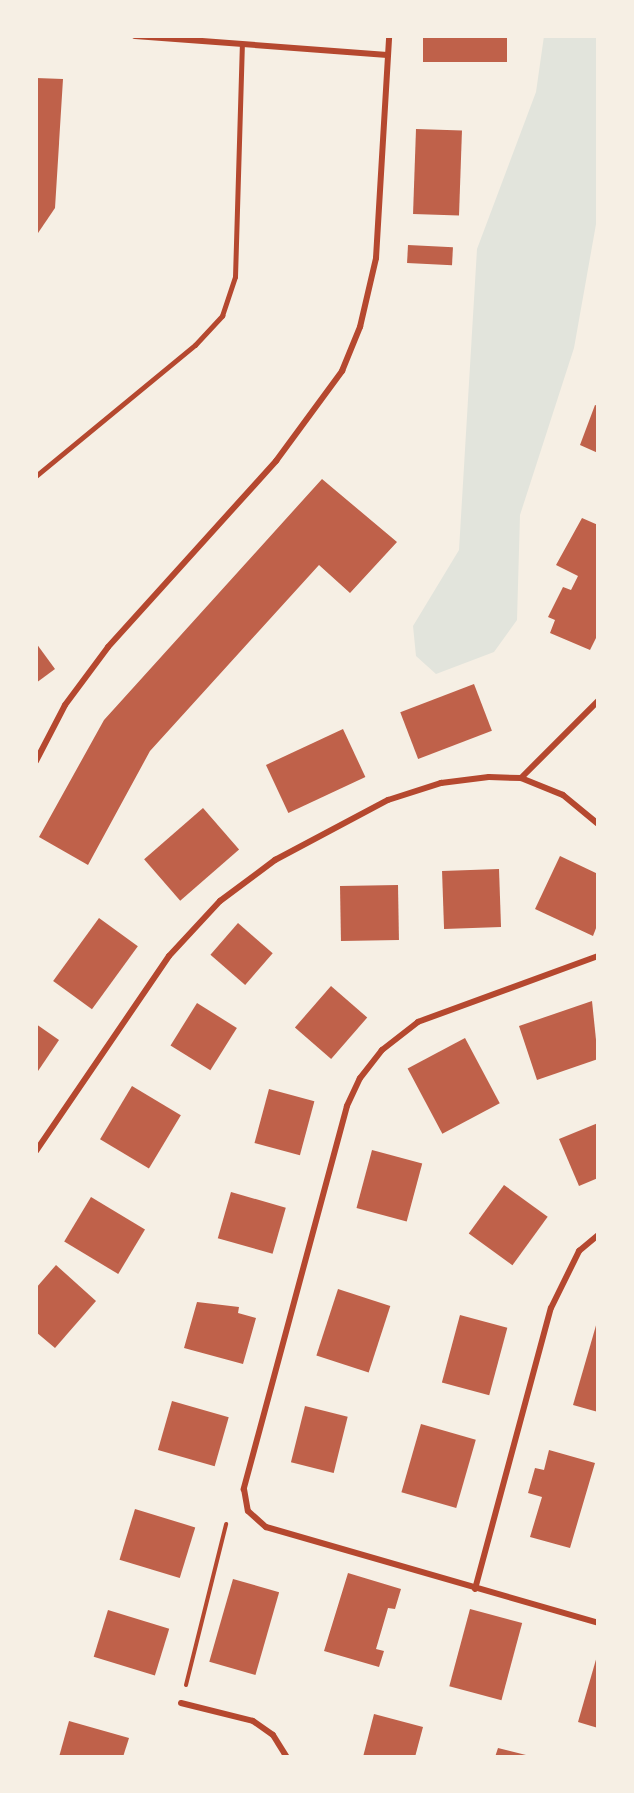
<!DOCTYPE html>
<style>
body{margin:0}
#map{position:relative;width:634px;height:1793px;overflow:hidden;background:#f6efe4;font-family:"Fira Sans Condensed",sans-serif}
div>[style]{position:absolute}
.green>*{inset:0;background:#e2e4dc}
.building>*{inset:0;background:#bf614a;transform-origin:0 0}
.path>*{height:4px;margin:-2px;padding:0 2px;transform-origin:2px;border-radius:2px;background:#b5482f}
.service>*{height:4.5px;margin:-2.25px;padding:0 2.25px;transform-origin:2.25px;border-radius:2.25px;background:#b5482f}
.minor>*{height:6px;margin:-3px;padding:0 3px;transform-origin:3px;border-radius:3px;background:#b5482f}
span{translate:-50% -50%;white-space:nowrap;text-align:center;line-height:1.15;-webkit-text-stroke:4.5px #f6efe4;paint-order:stroke}
.frame{position:absolute;inset:0;border:38px solid #f6efe4;pointer-events:none}
</style>
<div id="map">
<div class="green">
<div style="clip-path:polygon(544px 36px,598px 36px,598px 213px,574px 348px,520px 515px,517px 620px,494px 652px,436px 674px,416px 656px,413px 626px,459px 550px,477px 249px,536px 92px)"></div>
</div>
<div class="building">
<div style="left:423px;top:36px;width:84px;height:26px"></div>
<div style="clip-path:polygon(36px 78px,63px 79px,55px 208px,36px 236px)"></div>
<div style="left:416px;top:129px;width:46px;height:85px;rotate:2deg"></div>
<div style="left:408px;top:245px;width:45px;height:18px;rotate:3deg"></div>
<div style="clip-path:polygon(595px 405px,598px 406px,598px 453px,580px 445px)"></div>
<div style="clip-path:polygon(322px 479px,397px 542px,350px 593px,319px 565px,150px 751px,88px 865px,39px 837px,104px 720px)"></div>
<div style="clip-path:polygon(582px 518px,598px 525px,598px 634px,590px 650px,550px 633px,555px 620px,548px 617px,563px 587px,571px 590px,578px 576px,556px 565px)"></div>
<div style="clip-path:polygon(36px 643px,55px 669px,36px 683px)"></div>
<div style="left:474px;top:684px;width:50px;height:79px;rotate:69deg"></div>
<div style="left:343px;top:729px;width:53px;height:85px;rotate:65deg"></div>
<div style="left:203px;top:808px;width:55px;height:78px;rotate:49deg"></div>
<div style="clip-path:polygon(560px 856px,598px 874px,598px 923px,593px 936px,535px 909px)"></div>
<div style="left:499px;top:869px;width:58px;height:57px;rotate:88deg"></div>
<div style="left:398px;top:885px;width:55px;height:58px;rotate:89deg"></div>
<div style="left:99px;top:918px;width:48px;height:78px;rotate:36deg"></div>
<div style="left:238px;top:923px;width:46px;height:42px;rotate:41deg"></div>
<div style="left:331px;top:986px;width:48px;height:55px;rotate:41deg"></div>
<div style="clip-path:polygon(592px 1001px,598px 1059px,537px 1080px,519px 1026px)"></div>
<div style="left:197px;top:1003px;width:47px;height:50px;rotate:32deg"></div>
<div style="clip-path:polygon(36px 1024px,59px 1040px,36px 1074px)"></div>
<div style="left:465px;top:1038px;width:74px;height:65px;rotate:62deg"></div>
<div style="left:132px;top:1086px;width:57px;height:62px;rotate:31deg"></div>
<div style="left:269px;top:1089px;width:47px;height:56px;rotate:15deg"></div>
<div style="clip-path:polygon(598px 1123px,598px 1178px,579px 1186px,559px 1139px)"></div>
<div style="left:372px;top:1150px;width:52px;height:60px;rotate:15deg"></div>
<div style="left:504px;top:1185px;width:54px;height:60px;rotate:36deg"></div>
<div style="left:231px;top:1192px;width:57px;height:48px;rotate:16deg"></div>
<div style="left:91px;top:1197px;width:63px;height:52px;rotate:31deg"></div>
<div style="clip-path:polygon(56px 1265px,96px 1301px,55px 1348px,36px 1332px,36px 1288px)"></div>
<div style="left:338px;top:1289px;width:55px;height:70px;rotate:18deg"></div>
<div style="clip-path:polygon(197px 1302px,239px 1307px,238px 1313px,256px 1318px,243px 1364px,184px 1348px)"></div>
<div style="left:460px;top:1315px;width:49px;height:70px;rotate:15deg"></div>
<div style="clip-path:polygon(597px 1322px,598px 1322px,598px 1412px,573px 1405px)"></div>
<div style="left:172px;top:1401px;width:59px;height:51px;rotate:16deg"></div>
<div style="left:305px;top:1406px;width:44px;height:58px;rotate:14deg"></div>
<div style="left:421px;top:1424px;width:57px;height:71px;rotate:16deg"></div>
<div style="clip-path:polygon(549px 1450px,595px 1463px,570px 1548px,530px 1537px,542px 1497px,528px 1493px,535px 1468px,544px 1470px)"></div>
<div style="left:135px;top:1509px;width:63px;height:53px;rotate:17deg"></div>
<div style="clip-path:polygon(348px 1573px,401px 1589px,395px 1609px,388px 1608px,376px 1649px,384px 1651px,379px 1667px,324px 1651px)"></div>
<div style="left:233px;top:1579px;width:48px;height:86px;rotate:16deg"></div>
<div style="left:470px;top:1609px;width:54px;height:80px;rotate:15deg"></div>
<div style="left:108px;top:1610px;width:64px;height:49px;rotate:17deg"></div>
<div style="clip-path:polygon(597px 1656px,598px 1656px,598px 1728px,578px 1722px)"></div>
<div style="clip-path:polygon(374px 1714px,423px 1727px,415px 1757px,363px 1757px)"></div>
<div style="clip-path:polygon(69px 1721px,129px 1738px,123px 1757px,59px 1757px)"></div>
<div style="clip-path:polygon(498px 1748px,530px 1756px,530px 1757px,495px 1757px)"></div>
</div>
<div class="path">
<div style="left:186px;top:1685px;width:166px;rotate:-76deg"></div>
</div>
<div class="service">
<div style="left:36px;top:476px;width:206px;rotate:-39.5deg"></div>
<div style="left:195px;top:345px;width:40px;rotate:-47deg"></div>
<div style="left:222px;top:316px;width:41px;rotate:-71.6deg"></div>
<div style="left:235px;top:277px;width:232px;rotate:-88.3deg"></div>
</div>
<div class="minor">
<div style="left:135px;top:36px;width:253px;rotate:4.3deg"></div>
<div style="left:36px;top:761px;width:63px;rotate:-62.6deg"></div>
<div style="left:65px;top:705px;width:72px;rotate:-53.4deg"></div>
<div style="left:108px;top:647px;width:251px;rotate:-47.9deg"></div>
<div style="left:276px;top:461px;width:112px;rotate:-53.7deg"></div>
<div style="left:342px;top:371px;width:48px;rotate:-67.8deg"></div>
<div style="left:360px;top:327px;width:71px;rotate:-76.9deg"></div>
<div style="left:376px;top:258px;width:222px;rotate:-86.6deg"></div>
<div style="left:521px;top:778px;width:109px;rotate:-45deg"></div>
<div style="left:598px;top:956px;width:192px;rotate:159.9deg"></div>
<div style="left:418px;top:1022px;width:46px;rotate:142.1deg"></div>
<div style="left:382px;top:1050px;width:36px;rotate:128deg"></div>
<div style="left:360px;top:1078px;width:31px;rotate:115deg"></div>
<div style="left:347px;top:1106px;width:397px;rotate:105.1deg"></div>
<div style="left:244px;top:1489px;width:22px;rotate:80deg"></div>
<div style="left:248px;top:1511px;width:24px;rotate:42deg"></div>
<div style="left:266px;top:1527px;width:346px;rotate:16.1deg"></div>
<div style="left:36px;top:1151px;width:236px;rotate:-55.7deg"></div>
<div style="left:169px;top:956px;width:75px;rotate:-47.2deg"></div>
<div style="left:220px;top:901px;width:69px;rotate:-36.7deg"></div>
<div style="left:275px;top:860px;width:128px;rotate:-28deg"></div>
<div style="left:388px;top:800px;width:56px;rotate:-17.8deg"></div>
<div style="left:441px;top:783px;width:48px;rotate:-7.1deg"></div>
<div style="left:489px;top:777px;width:32px;rotate:2deg"></div>
<div style="left:521px;top:778px;width:45px;rotate:22deg"></div>
<div style="left:563px;top:795px;width:45px;rotate:39.6deg"></div>
<div style="left:475px;top:1589px;width:291px;rotate:-74.9deg"></div>
<div style="left:551px;top:1308px;width:64px;rotate:-63.8deg"></div>
<div style="left:579px;top:1251px;width:25px;rotate:-40deg"></div>
<div style="left:181px;top:1703px;width:74px;rotate:14deg"></div>
<div style="left:253px;top:1721px;width:24px;rotate:35deg"></div>
<div style="left:273px;top:1735px;width:26px;rotate:58deg"></div>
</div>
<div class="frame"></div>
</div>
